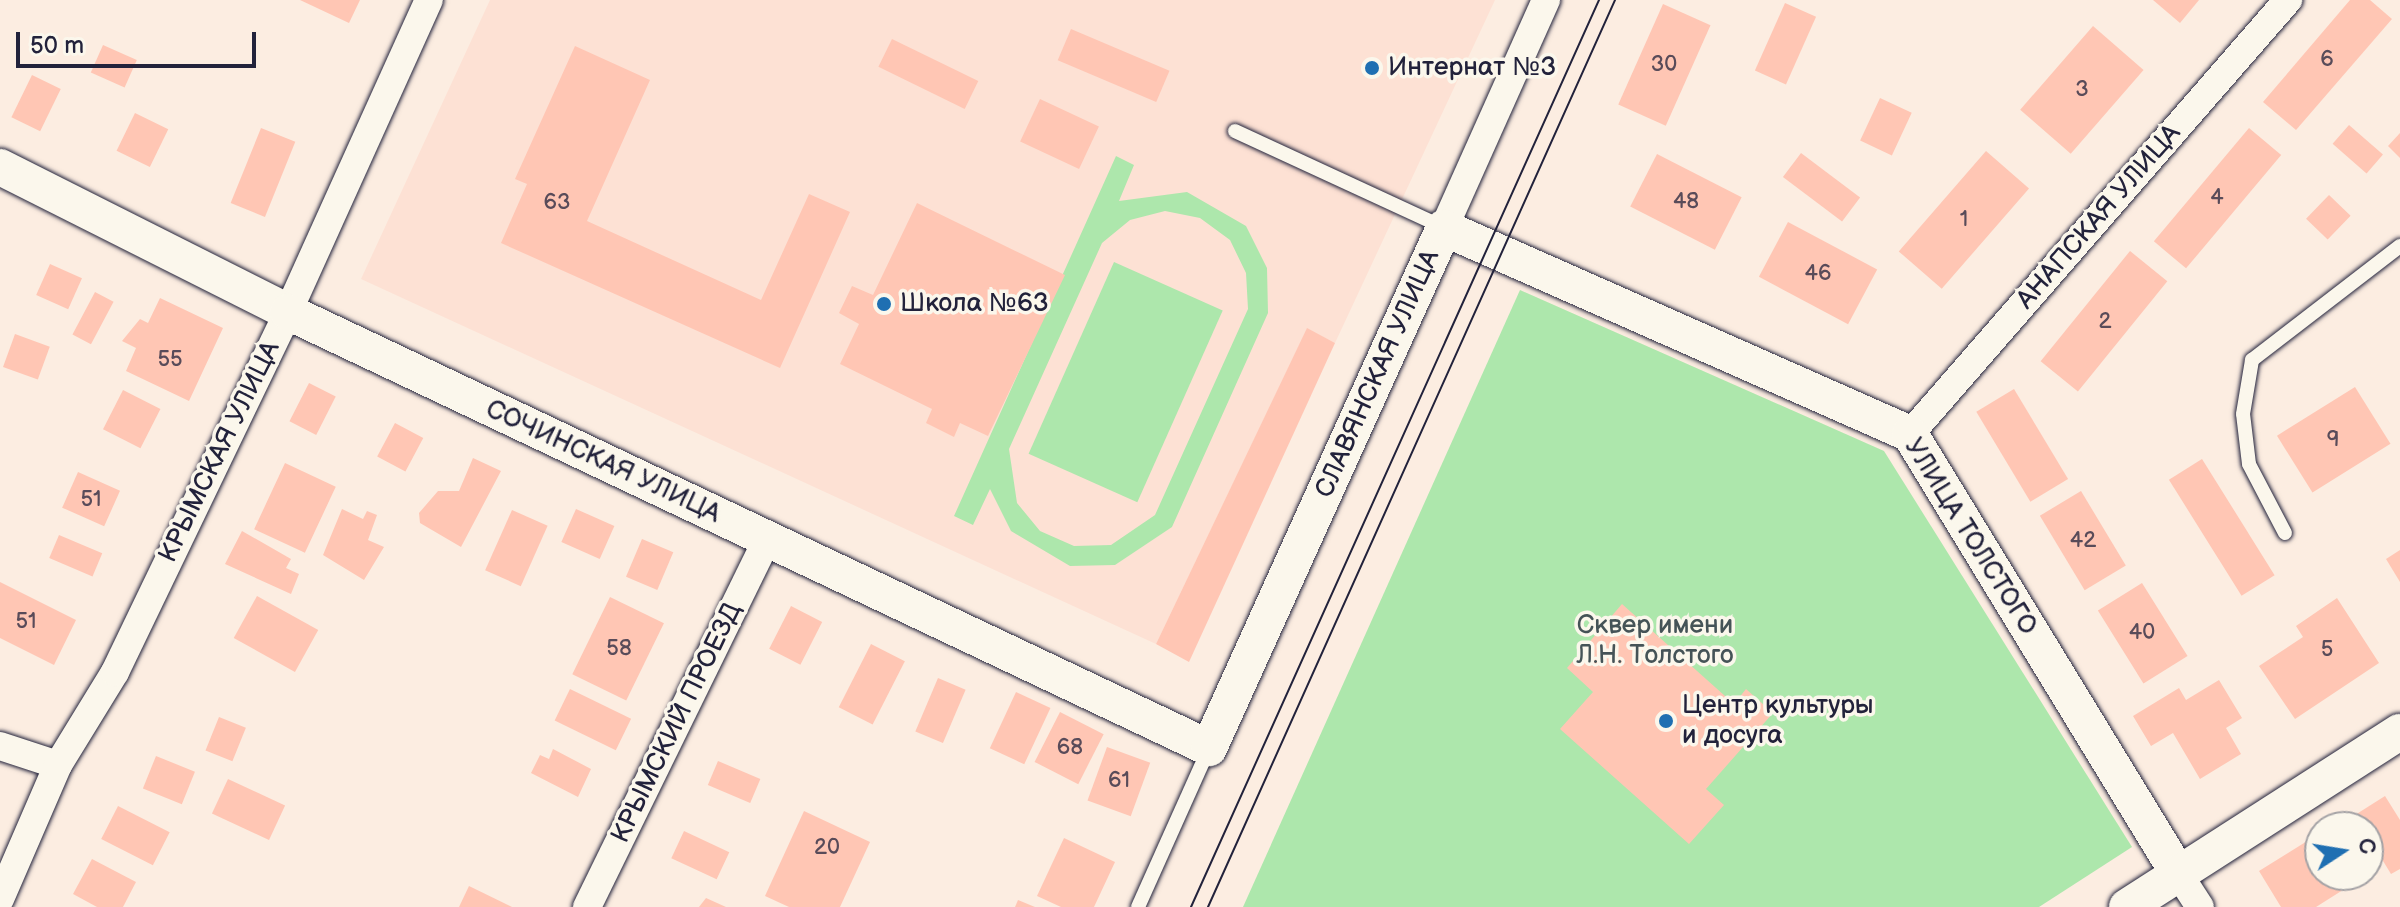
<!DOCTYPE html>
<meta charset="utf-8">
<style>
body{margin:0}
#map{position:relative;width:2400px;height:907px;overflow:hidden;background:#fcede1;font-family:"Balsamiq Sans",sans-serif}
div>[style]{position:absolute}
.built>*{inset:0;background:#fde1d4}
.green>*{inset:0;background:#ade7ac;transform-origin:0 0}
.building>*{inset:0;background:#ffc6b4;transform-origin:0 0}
.roads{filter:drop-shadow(0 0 2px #22223b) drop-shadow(0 0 2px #22223b)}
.service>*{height:14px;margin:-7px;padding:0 7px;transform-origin:7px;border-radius:7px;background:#fbf7ec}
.minor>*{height:28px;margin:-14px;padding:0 14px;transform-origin:14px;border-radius:14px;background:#fbf7ec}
.tertiary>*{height:36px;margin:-18px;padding:0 18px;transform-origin:18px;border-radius:18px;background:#fbf7ec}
.tram>*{height:2px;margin:-1px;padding:0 1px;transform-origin:1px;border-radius:1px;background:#22223b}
.dots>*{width:22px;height:22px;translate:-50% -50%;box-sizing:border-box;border:4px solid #fbf7ec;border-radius:50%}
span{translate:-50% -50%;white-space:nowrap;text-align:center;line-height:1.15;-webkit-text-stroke:7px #fbf7ec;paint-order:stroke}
.number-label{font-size:22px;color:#594b59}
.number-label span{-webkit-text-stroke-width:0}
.poi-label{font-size:26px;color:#22223b}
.left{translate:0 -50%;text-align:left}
.street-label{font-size:26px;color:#22223b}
.park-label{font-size:26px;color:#455357}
.north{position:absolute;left:2304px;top:811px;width:80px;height:80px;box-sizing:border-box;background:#fbf7ec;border:2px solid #a4a2a5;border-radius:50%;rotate:78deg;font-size:22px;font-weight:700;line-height:32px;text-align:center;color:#22223b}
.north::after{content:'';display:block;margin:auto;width:28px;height:36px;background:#1f6fb2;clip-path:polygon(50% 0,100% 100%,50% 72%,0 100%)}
.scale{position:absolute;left:16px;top:32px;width:240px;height:36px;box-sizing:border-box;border:4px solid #22223b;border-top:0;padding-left:10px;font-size:24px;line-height:28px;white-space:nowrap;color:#22223b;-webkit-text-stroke:6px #fbf7ec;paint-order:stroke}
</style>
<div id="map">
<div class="built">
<div style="clip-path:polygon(490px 0,1495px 0,1335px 343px,1307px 329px,1156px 644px,361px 279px)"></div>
</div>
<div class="green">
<div style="clip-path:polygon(evenodd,1116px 156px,1134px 165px,1119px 201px,1187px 192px,1246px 226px,1267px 268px,1268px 313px,1172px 527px,1115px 565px,1070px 566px,1011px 531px,990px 489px,973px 525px,954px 516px,1116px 156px,1165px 211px,1200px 218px,1230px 240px,1246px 273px,1248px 309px,1155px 515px,1111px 545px,1074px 546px,1040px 531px,1017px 503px,1009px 449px,1102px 243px,1130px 220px,1165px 211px)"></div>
<div style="left:1114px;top:262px;width:119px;height:210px;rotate:24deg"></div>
<div style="clip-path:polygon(1520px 290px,1884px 451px,2132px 847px,2039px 907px,1243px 907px)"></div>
</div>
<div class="building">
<div style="clip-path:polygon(300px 0,360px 0,349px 23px)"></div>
<div style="clip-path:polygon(2153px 0,2199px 0,2180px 23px)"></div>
<div style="clip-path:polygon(2350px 0,2370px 0,2392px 19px,2296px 130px,2263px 102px)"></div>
<div style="left:1785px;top:3px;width:34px;height:74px;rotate:24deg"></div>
<div style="left:1663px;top:4px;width:52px;height:110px;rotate:24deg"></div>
<div style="left:2093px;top:26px;width:67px;height:111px;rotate:41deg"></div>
<div style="left:1071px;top:29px;width:107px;height:34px;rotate:23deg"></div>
<div style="left:892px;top:39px;width:96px;height:31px;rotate:26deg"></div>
<div style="left:103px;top:45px;width:37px;height:30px;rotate:24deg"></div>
<div style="clip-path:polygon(575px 46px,650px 80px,587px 221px,761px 300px,809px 194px,850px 212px,780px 368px,501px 243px,527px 184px,515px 179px)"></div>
<div style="left:32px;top:75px;width:32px;height:47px;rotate:26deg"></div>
<div style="left:1880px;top:98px;width:35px;height:47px;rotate:25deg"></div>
<div style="left:1040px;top:99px;width:65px;height:47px;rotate:25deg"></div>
<div style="left:135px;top:113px;width:37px;height:42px;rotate:26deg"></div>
<div style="left:2349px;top:125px;width:45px;height:25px;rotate:41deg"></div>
<div style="left:261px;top:128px;width:37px;height:81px;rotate:22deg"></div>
<div style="left:2249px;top:128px;width:42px;height:148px;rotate:40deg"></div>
<div style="clip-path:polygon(2400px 133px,2400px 158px,2388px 146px)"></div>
<div style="left:1986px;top:151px;width:57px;height:133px;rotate:41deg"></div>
<div style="left:1801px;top:153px;width:74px;height:30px;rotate:37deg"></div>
<div style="left:1657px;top:154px;width:95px;height:59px;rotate:27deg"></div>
<div style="left:2329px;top:195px;width:30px;height:33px;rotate:44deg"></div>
<div style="clip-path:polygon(917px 203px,1065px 275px,988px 436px,960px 423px,954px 437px,926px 423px,932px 409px,840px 364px,859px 324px,839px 313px,852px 286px,873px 295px)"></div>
<div style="left:1788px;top:222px;width:101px;height:62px;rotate:28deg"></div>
<div style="left:2130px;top:251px;width:48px;height:142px;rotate:39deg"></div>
<div style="left:50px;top:264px;width:35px;height:34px;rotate:24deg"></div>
<div style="left:95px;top:292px;width:21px;height:48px;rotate:28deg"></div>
<div style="clip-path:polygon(160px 298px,223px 328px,189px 401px,126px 371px,136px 348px,122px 341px,140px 319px,148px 323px)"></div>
<div style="clip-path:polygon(1307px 328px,1335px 343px,1189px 662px,1156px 644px)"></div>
<div style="left:15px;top:334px;width:37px;height:35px;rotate:20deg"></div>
<div style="left:309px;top:383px;width:30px;height:43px;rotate:27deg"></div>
<div style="left:2355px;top:387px;width:67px;height:92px;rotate:58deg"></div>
<div style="left:2014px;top:389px;width:105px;height:44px;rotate:59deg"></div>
<div style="left:123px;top:390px;width:42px;height:44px;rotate:27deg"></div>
<div style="left:395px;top:423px;width:32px;height:38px;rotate:28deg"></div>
<div style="clip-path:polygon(473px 458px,501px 471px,461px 547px,420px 523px,419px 513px,438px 491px,459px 491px)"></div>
<div style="left:2202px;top:459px;width:137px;height:39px;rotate:58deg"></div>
<div style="left:285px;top:463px;width:56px;height:73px;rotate:25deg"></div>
<div style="left:78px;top:472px;width:46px;height:39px;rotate:24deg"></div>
<div style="left:2081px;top:491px;width:87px;height:48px;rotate:59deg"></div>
<div style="clip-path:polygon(342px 509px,363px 519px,367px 511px,377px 515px,368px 540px,384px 547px,364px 580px,323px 555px)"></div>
<div style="left:576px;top:509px;width:42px;height:36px;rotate:24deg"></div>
<div style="left:512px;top:510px;width:39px;height:66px;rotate:24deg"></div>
<div style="clip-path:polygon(242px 531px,291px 559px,286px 568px,299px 574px,291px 594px,225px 564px)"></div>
<div style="left:59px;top:535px;width:47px;height:25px;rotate:23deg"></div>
<div style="left:642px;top:539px;width:34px;height:41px;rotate:23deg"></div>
<div style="clip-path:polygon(2400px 550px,2400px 582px,2386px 559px)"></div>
<div style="clip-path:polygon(0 582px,76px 620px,54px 665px,0 638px)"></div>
<div style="left:2142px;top:583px;width:86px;height:52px;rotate:58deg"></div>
<div style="left:257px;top:596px;width:70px;height:48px;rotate:29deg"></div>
<div style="left:610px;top:597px;width:60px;height:86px;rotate:26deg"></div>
<div style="clip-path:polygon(2337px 598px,2379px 663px,2295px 719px,2259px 666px,2303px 637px,2296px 626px)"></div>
<div style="clip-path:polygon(1622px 604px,1734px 704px,1746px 689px,1773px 713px,1706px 789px,1724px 805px,1689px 844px,1560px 729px,1593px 692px,1567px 668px)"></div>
<div style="left:791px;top:606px;width:35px;height:48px;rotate:27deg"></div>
<div style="left:871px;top:644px;width:38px;height:71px;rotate:27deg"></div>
<div style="left:938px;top:678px;width:30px;height:58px;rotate:23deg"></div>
<div style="clip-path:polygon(2219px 680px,2242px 718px,2226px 728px,2241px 754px,2200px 779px,2173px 733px,2151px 746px,2133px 716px,2179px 688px,2186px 700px)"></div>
<div style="left:570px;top:689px;width:68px;height:35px;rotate:26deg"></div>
<div style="left:1016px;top:692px;width:38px;height:62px;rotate:25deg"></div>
<div style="left:1060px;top:712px;width:49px;height:56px;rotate:27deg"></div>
<div style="left:219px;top:717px;width:29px;height:36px;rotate:22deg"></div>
<div style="left:1107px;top:747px;width:46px;height:57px;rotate:20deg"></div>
<div style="clip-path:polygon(553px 749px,591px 769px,578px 797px,531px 773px,540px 755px,549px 759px)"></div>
<div style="left:156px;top:756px;width:42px;height:35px;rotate:22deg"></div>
<div style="left:718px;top:761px;width:46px;height:26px;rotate:23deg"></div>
<div style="left:228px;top:779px;width:63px;height:38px;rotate:25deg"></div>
<div style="clip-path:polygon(2385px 796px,2400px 820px,2400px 869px,2391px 874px,2355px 815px)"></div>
<div style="left:118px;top:806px;width:58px;height:37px;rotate:27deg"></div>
<div style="clip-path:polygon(804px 811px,870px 842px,840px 907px,789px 907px,765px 896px)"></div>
<div style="left:684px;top:831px;width:50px;height:30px;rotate:25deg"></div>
<div style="clip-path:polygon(2320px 833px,2320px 875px,2349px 875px,2354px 883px,2316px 907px,2281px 907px,2259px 871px)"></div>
<div style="clip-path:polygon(1064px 838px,1115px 862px,1094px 907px,1061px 907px,1037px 896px)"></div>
<div style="clip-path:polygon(92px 859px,136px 882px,123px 907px,97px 907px,73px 894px)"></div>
<div style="clip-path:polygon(469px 886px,512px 907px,459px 907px)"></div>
<div style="clip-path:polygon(706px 898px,726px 907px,699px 907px)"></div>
<div style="clip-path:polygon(1018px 900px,1035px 907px,1015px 907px)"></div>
</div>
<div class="roads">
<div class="service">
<div style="left:1235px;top:131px;width:229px;rotate:24.8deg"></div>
<div style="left:2285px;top:533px;width:78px;rotate:-117.6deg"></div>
<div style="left:2249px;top:464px;width:50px;rotate:-96.8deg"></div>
<div style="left:2243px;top:414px;width:55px;rotate:-80.5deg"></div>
<div style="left:2252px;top:360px;width:187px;rotate:-37.6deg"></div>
<div style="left:1138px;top:907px;width:174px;rotate:-65.9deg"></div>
</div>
<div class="minor">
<div style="left:1444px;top:228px;width:250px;rotate:-65.9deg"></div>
<div style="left:1910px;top:434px;width:576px;rotate:-48.95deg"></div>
<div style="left:0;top:746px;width:61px;rotate:18.1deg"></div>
<div style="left:2178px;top:873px;width:40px;rotate:57.1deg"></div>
<div style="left:0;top:899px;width:146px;rotate:-66.6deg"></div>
<div style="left:58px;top:765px;width:109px;rotate:-58.5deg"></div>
<div style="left:115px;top:672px;width:399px;rotate:-64.3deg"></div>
<div style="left:288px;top:312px;width:342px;rotate:-65.7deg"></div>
<div style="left:587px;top:907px;width:409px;rotate:-63.9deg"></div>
</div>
<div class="tertiary">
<div style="left:0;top:167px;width:322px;rotate:26.7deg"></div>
<div style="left:288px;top:312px;width:1019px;rotate:25.33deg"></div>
<div style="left:1209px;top:748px;width:571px;rotate:-65.68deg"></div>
<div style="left:1444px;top:228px;width:510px;rotate:23.85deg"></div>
<div style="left:1910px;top:434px;width:514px;rotate:58.6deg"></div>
<div style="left:2127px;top:907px;width:324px;rotate:-32.7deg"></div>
</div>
</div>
<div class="tram">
<div style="left:1191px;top:907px;width:995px;rotate:-65.78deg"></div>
<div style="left:1208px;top:907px;width:994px;rotate:-65.83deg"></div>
</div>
<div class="dots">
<div style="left:1372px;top:68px;background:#1f6fb2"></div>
<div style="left:884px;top:304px;background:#1f6fb2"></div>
<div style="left:1666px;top:721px;background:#1f6fb2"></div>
</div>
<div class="number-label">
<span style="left:2327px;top:60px">6</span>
<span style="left:1664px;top:65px">30</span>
<span style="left:2082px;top:90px">3</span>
<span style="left:2217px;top:198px">4</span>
<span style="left:1686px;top:202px">48</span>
<span style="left:557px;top:203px">63</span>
<span style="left:1964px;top:220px">1</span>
<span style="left:1818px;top:274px">46</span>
<span style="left:2105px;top:322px">2</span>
<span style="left:170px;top:360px">55</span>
<span style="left:2333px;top:440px">9</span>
<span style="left:91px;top:500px">51</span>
<span style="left:2083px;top:541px">42</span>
<span style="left:26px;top:622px">51</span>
<span style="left:2142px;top:633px">40</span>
<span style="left:619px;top:649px">58</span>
<span style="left:2327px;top:650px">5</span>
<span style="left:1070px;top:748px">68</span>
<span style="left:1119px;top:781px">61</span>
<span style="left:827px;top:848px">20</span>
</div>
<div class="poi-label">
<span class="left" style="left:1388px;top:68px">Интернат №3</span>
<span class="left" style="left:900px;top:304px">Школа №63</span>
<span class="left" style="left:1682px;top:721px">Центр культуры<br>и досуга</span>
</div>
<div class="street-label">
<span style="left:2099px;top:217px;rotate:-49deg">АНАПСКАЯ УЛИЦА</span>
<span style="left:1378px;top:374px;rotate:-66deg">СЛАВЯНСКАЯ УЛИЦА</span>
<span style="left:220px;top:452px;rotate:-64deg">КРЫМСКАЯ УЛИЦА</span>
<span style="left:603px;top:462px;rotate:25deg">СОЧИНСКАЯ УЛИЦА</span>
<span style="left:1970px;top:537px;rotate:58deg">УЛИЦА ТОЛСТОГО</span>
<span style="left:677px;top:723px;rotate:-64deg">КРЫМСКИЙ ПРОЕЗД</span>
</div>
<div class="park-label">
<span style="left:1655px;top:641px">Сквер имени<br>Л.Н. Толстого</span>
</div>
<div class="north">С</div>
<div class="scale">50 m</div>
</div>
